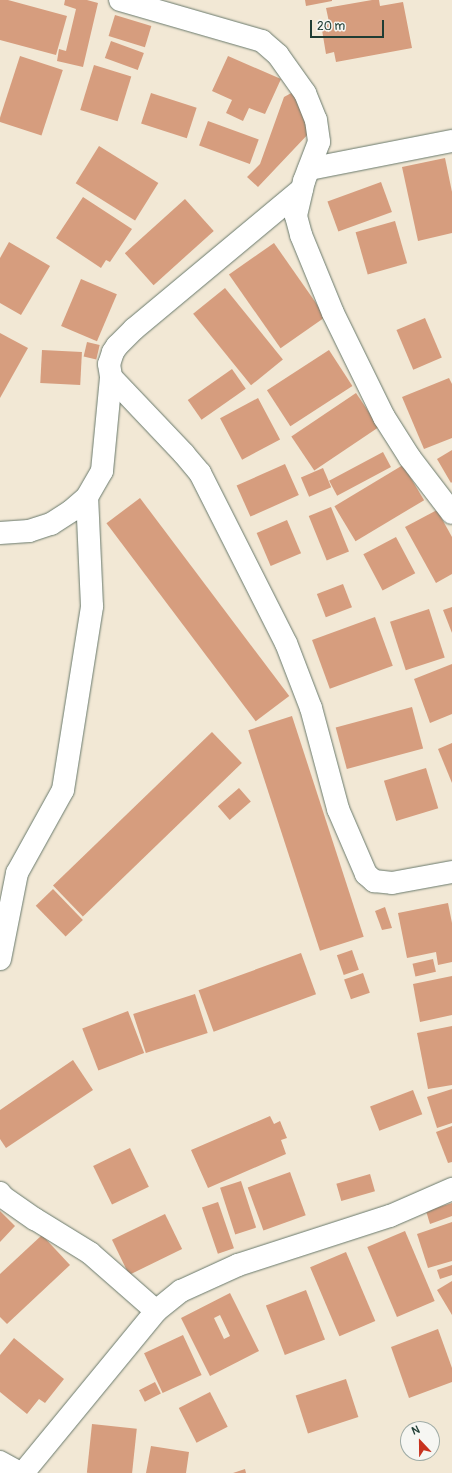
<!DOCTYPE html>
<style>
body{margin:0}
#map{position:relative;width:452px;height:1473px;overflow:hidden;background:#f2e8d5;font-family:Pangolin,sans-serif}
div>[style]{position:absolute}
.building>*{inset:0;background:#d69d7e;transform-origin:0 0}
.roads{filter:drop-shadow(0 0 1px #69796c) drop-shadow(0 0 1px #69796c)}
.minor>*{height:22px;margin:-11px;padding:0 11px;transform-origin:11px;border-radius:11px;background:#fff}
span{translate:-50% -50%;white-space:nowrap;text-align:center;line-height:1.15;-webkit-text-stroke:3px #f6f6f2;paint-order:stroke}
.north{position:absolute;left:400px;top:1421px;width:40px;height:40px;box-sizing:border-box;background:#f6f6f2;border:1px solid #a0aca6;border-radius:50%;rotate:338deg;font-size:11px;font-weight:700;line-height:16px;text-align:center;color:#1f3d34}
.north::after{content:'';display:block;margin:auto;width:14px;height:18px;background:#c8321e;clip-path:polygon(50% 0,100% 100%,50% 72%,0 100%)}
.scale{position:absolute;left:310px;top:20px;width:74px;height:18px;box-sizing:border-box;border:2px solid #1f3d34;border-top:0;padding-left:5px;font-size:12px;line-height:14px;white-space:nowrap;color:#1f3d34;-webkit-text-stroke:3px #f6f6f2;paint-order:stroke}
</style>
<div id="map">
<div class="building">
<div style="clip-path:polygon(0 0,8px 0,67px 16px,56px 55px,0 40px)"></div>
<div style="clip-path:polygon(65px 0,87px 0,98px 3px,83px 67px,57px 61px,59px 49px,66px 51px,76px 9px,64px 5px)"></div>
<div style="clip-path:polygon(305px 0,332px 0,332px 1px,306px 6px)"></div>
<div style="clip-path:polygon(372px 0,379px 0,380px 6px,403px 2px,412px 48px,336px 62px,334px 52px,326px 54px,321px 24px,329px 22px,326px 8px)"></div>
<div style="left:115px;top:15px;width:38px;height:22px;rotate:17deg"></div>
<div style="left:111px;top:41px;width:35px;height:18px;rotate:20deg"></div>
<div style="left:20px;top:56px;width:45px;height:69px;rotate:18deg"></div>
<div style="clip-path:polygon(228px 56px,281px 79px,265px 114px,249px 108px,243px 121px,226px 113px,232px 100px,212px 91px)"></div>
<div style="left:94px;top:65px;width:39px;height:47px;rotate:17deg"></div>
<div style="clip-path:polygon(295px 91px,311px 131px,258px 187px,247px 177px,260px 164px,284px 97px)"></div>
<div style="left:151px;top:93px;width:48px;height:32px;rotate:18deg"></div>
<div style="left:208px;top:121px;width:54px;height:26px;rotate:20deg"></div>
<div style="left:99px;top:146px;width:70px;height:44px;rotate:32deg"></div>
<div style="clip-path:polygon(445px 158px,452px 192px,452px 233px,418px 241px,402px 167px)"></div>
<div style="left:381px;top:182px;width:32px;height:57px;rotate:70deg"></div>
<div style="clip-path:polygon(83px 197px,132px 229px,110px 262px,106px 260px,101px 268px,56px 238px)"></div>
<div style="left:185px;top:199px;width:43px;height:81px;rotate:48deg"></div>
<div style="left:395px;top:221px;width:44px;height:41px;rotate:74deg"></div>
<div style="clip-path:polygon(9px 242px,50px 266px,21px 315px,0 303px,0 258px)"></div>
<div style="left:274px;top:243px;width:90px;height:55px;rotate:55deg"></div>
<div style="left:81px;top:279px;width:39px;height:51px;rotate:23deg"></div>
<div style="left:225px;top:288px;width:92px;height:41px;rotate:51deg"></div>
<div style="left:425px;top:318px;width:43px;height:31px;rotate:67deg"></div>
<div style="clip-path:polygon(0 333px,28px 348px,0 398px)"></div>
<div style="left:87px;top:342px;width:13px;height:15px;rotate:13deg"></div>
<div style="left:42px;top:350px;width:40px;height:33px;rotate:3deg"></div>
<div style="left:329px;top:350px;width:43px;height:74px;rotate:57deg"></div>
<div style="left:232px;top:369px;width:24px;height:54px;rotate:55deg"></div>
<div style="clip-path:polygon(449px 378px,452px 384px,452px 438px,424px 449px,402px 397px)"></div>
<div style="left:356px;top:393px;width:41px;height:78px;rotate:56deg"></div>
<div style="left:258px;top:398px;width:47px;height:43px;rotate:62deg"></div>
<div style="clip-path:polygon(452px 450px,452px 482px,451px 483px,437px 459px)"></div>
<div style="left:383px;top:452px;width:17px;height:61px;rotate:62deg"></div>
<div style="left:285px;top:464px;width:34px;height:53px;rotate:66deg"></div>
<div style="left:403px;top:465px;width:41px;height:80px;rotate:59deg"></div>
<div style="left:323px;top:468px;width:21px;height:24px;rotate:67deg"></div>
<div style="left:140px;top:498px;width:248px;height:42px;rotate:53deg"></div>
<div style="left:331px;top:507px;width:48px;height:24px;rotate:68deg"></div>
<div style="clip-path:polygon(437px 510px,452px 537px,452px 574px,436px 583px,405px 527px)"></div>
<div style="left:287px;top:520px;width:36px;height:33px;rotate:67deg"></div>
<div style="left:396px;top:537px;width:41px;height:37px;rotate:62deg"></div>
<div style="left:343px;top:584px;width:25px;height:28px;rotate:69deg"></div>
<div style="clip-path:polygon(452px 607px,452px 633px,443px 610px)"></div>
<div style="left:429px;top:609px;width:51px;height:41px;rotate:72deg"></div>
<div style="left:375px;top:617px;width:52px;height:67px;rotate:70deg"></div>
<div style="clip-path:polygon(452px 664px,452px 714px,430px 723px,414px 679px)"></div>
<div style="left:412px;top:707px;width:43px;height:79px;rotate:75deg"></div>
<div style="left:292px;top:716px;width:232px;height:46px;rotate:72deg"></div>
<div style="left:212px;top:732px;width:43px;height:221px;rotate:46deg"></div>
<div style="clip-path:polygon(452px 743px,452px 783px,438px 749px)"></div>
<div style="left:426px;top:768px;width:42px;height:44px;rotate:73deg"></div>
<div style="left:239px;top:788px;width:18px;height:28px;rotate:49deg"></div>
<div style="left:53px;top:889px;width:43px;height:24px;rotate:46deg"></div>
<div style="clip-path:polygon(448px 903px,452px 923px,452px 962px,438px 965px,436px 952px,407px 958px,398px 913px)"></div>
<div style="clip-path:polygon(385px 907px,392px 928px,382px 930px,375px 911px)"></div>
<div style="left:352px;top:950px;width:21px;height:16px;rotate:71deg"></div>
<div style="left:301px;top:953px;width:44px;height:109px;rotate:70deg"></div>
<div style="left:433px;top:959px;width:13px;height:21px;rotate:77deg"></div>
<div style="left:363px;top:973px;width:21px;height:20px;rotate:71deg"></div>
<div style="clip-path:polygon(452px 976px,452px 1015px,420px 1022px,413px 984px)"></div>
<div style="left:195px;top:994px;width:41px;height:65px;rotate:72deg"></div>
<div style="left:128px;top:1011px;width:45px;height:49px;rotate:69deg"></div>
<div style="clip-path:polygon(452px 1026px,452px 1085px,428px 1089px,417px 1033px)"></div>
<div style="clip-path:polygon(73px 1060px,93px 1090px,6px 1148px,0 1139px,0 1110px)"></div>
<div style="clip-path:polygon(452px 1089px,452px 1123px,437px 1128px,427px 1097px)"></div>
<div style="left:413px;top:1090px;width:26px;height:46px;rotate:69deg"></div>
<div style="clip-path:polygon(270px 1116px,274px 1124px,280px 1121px,287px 1138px,281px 1140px,286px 1154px,208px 1188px,191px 1150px)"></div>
<div style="clip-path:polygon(452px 1126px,452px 1162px,448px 1163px,436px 1132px)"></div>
<div style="left:130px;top:1148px;width:43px;height:41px;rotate:64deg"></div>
<div style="left:290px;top:1172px;width:46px;height:45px;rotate:70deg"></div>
<div style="left:370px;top:1174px;width:18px;height:35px;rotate:74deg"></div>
<div style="left:241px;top:1181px;width:49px;height:22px;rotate:72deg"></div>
<div style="left:218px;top:1202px;width:49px;height:17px;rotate:71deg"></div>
<div style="clip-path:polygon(452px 1203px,452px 1216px,430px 1224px,426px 1211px)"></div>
<div style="clip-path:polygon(0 1211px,15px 1226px,0 1242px)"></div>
<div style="left:165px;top:1214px;width:39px;height:59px;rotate:64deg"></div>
<div style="clip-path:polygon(452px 1222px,452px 1261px,428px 1268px,417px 1234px)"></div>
<div style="left:405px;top:1231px;width:76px;height:41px;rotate:67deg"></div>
<div style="clip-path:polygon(42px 1235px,70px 1265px,7px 1324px,0 1317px,0 1274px)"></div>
<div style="left:346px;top:1252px;width:75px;height:39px;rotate:67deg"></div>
<div style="clip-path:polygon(452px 1265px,452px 1275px,440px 1279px,437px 1270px)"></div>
<div style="clip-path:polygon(452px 1281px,452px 1315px,437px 1290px)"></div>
<div style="left:306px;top:1290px;width:53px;height:43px;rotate:69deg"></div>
<div style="clip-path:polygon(evenodd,230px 1293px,259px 1351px,210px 1376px,181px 1318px,230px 1293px,220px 1315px,230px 1336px,224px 1339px,214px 1318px,220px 1315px)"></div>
<div style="clip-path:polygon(438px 1329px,452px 1368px,452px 1382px,409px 1398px,391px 1347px)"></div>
<div style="left:183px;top:1335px;width:44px;height:43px;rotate:65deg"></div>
<div style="clip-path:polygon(14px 1338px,64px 1379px,45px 1403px,39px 1399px,27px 1414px,0 1392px,0 1355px)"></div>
<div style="left:346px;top:1379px;width:40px;height:53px;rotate:72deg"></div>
<div style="left:155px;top:1382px;width:13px;height:18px;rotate:63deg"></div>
<div style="left:210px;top:1392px;width:39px;height:35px;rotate:63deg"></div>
<div style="left:92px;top:1424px;width:45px;height:49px;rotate:6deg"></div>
<div style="clip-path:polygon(151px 1446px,189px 1452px,186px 1473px,146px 1473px)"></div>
<div style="clip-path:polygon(245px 1469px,246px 1473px,233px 1473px)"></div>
</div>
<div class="roads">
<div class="minor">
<div style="left:120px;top:0;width:148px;rotate:16.1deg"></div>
<div style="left:262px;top:41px;width:21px;rotate:41deg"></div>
<div style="left:278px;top:55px;width:47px;rotate:54.6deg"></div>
<div style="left:305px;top:93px;width:29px;rotate:68deg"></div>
<div style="left:316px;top:120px;width:22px;rotate:82deg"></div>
<div style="left:319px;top:142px;width:42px;rotate:111deg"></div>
<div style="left:304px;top:181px;width:36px;rotate:103deg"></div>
<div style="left:296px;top:216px;width:20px;rotate:75deg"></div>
<div style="left:301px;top:235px;width:84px;rotate:67.7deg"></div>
<div style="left:333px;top:313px;width:116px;rotate:63.9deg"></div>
<div style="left:384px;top:417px;width:49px;rotate:57.6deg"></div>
<div style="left:410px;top:458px;width:69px;rotate:52.6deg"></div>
<div style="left:309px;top:169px;width:146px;rotate:-11.1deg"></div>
<div style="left:302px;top:189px;width:219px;rotate:140.2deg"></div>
<div style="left:134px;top:329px;width:24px;rotate:135deg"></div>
<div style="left:117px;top:346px;width:7px;rotate:124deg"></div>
<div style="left:113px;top:352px;width:13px;rotate:108deg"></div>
<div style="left:109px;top:364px;width:13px;rotate:81deg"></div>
<div style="left:111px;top:377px;width:106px;rotate:46.5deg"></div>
<div style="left:184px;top:454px;width:25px;rotate:50deg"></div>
<div style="left:200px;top:473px;width:191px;rotate:63.2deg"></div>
<div style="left:286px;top:643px;width:70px;rotate:69deg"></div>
<div style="left:311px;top:708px;width:105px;rotate:75deg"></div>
<div style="left:338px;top:809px;width:71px;rotate:66.7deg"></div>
<div style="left:366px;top:874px;width:11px;rotate:41deg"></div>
<div style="left:374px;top:881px;width:18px;rotate:6deg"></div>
<div style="left:392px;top:883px;width:61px;rotate:-10.4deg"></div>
<div style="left:0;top:533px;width:29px;rotate:-4deg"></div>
<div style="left:29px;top:531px;width:23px;rotate:-18deg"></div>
<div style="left:51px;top:524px;width:24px;rotate:-33deg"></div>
<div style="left:71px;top:511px;width:21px;rotate:-41deg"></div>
<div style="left:87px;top:497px;width:30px;rotate:-60deg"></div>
<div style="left:102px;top:471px;width:94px;rotate:-84.5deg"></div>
<div style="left:0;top:959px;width:88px;rotate:-78.8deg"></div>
<div style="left:17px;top:873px;width:95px;rotate:-61deg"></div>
<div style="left:63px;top:790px;width:186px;rotate:-81deg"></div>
<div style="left:92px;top:606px;width:109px;rotate:-92.6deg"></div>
<div style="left:0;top:1193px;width:5px;rotate:53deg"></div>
<div style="left:3px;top:1197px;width:39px;rotate:35deg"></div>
<div style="left:35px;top:1219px;width:65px;rotate:31.7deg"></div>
<div style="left:90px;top:1253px;width:88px;rotate:41.3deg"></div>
<div style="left:0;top:1462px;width:23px;rotate:29deg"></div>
<div style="left:23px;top:1473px;width:210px;rotate:-50.6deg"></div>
<div style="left:156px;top:1311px;width:32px;rotate:-39deg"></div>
<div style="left:181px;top:1291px;width:63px;rotate:-24.5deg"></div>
<div style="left:238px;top:1265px;width:160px;rotate:-17.9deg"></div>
<div style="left:390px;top:1216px;width:68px;rotate:-23.5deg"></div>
</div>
</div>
<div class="north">N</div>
<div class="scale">20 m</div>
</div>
